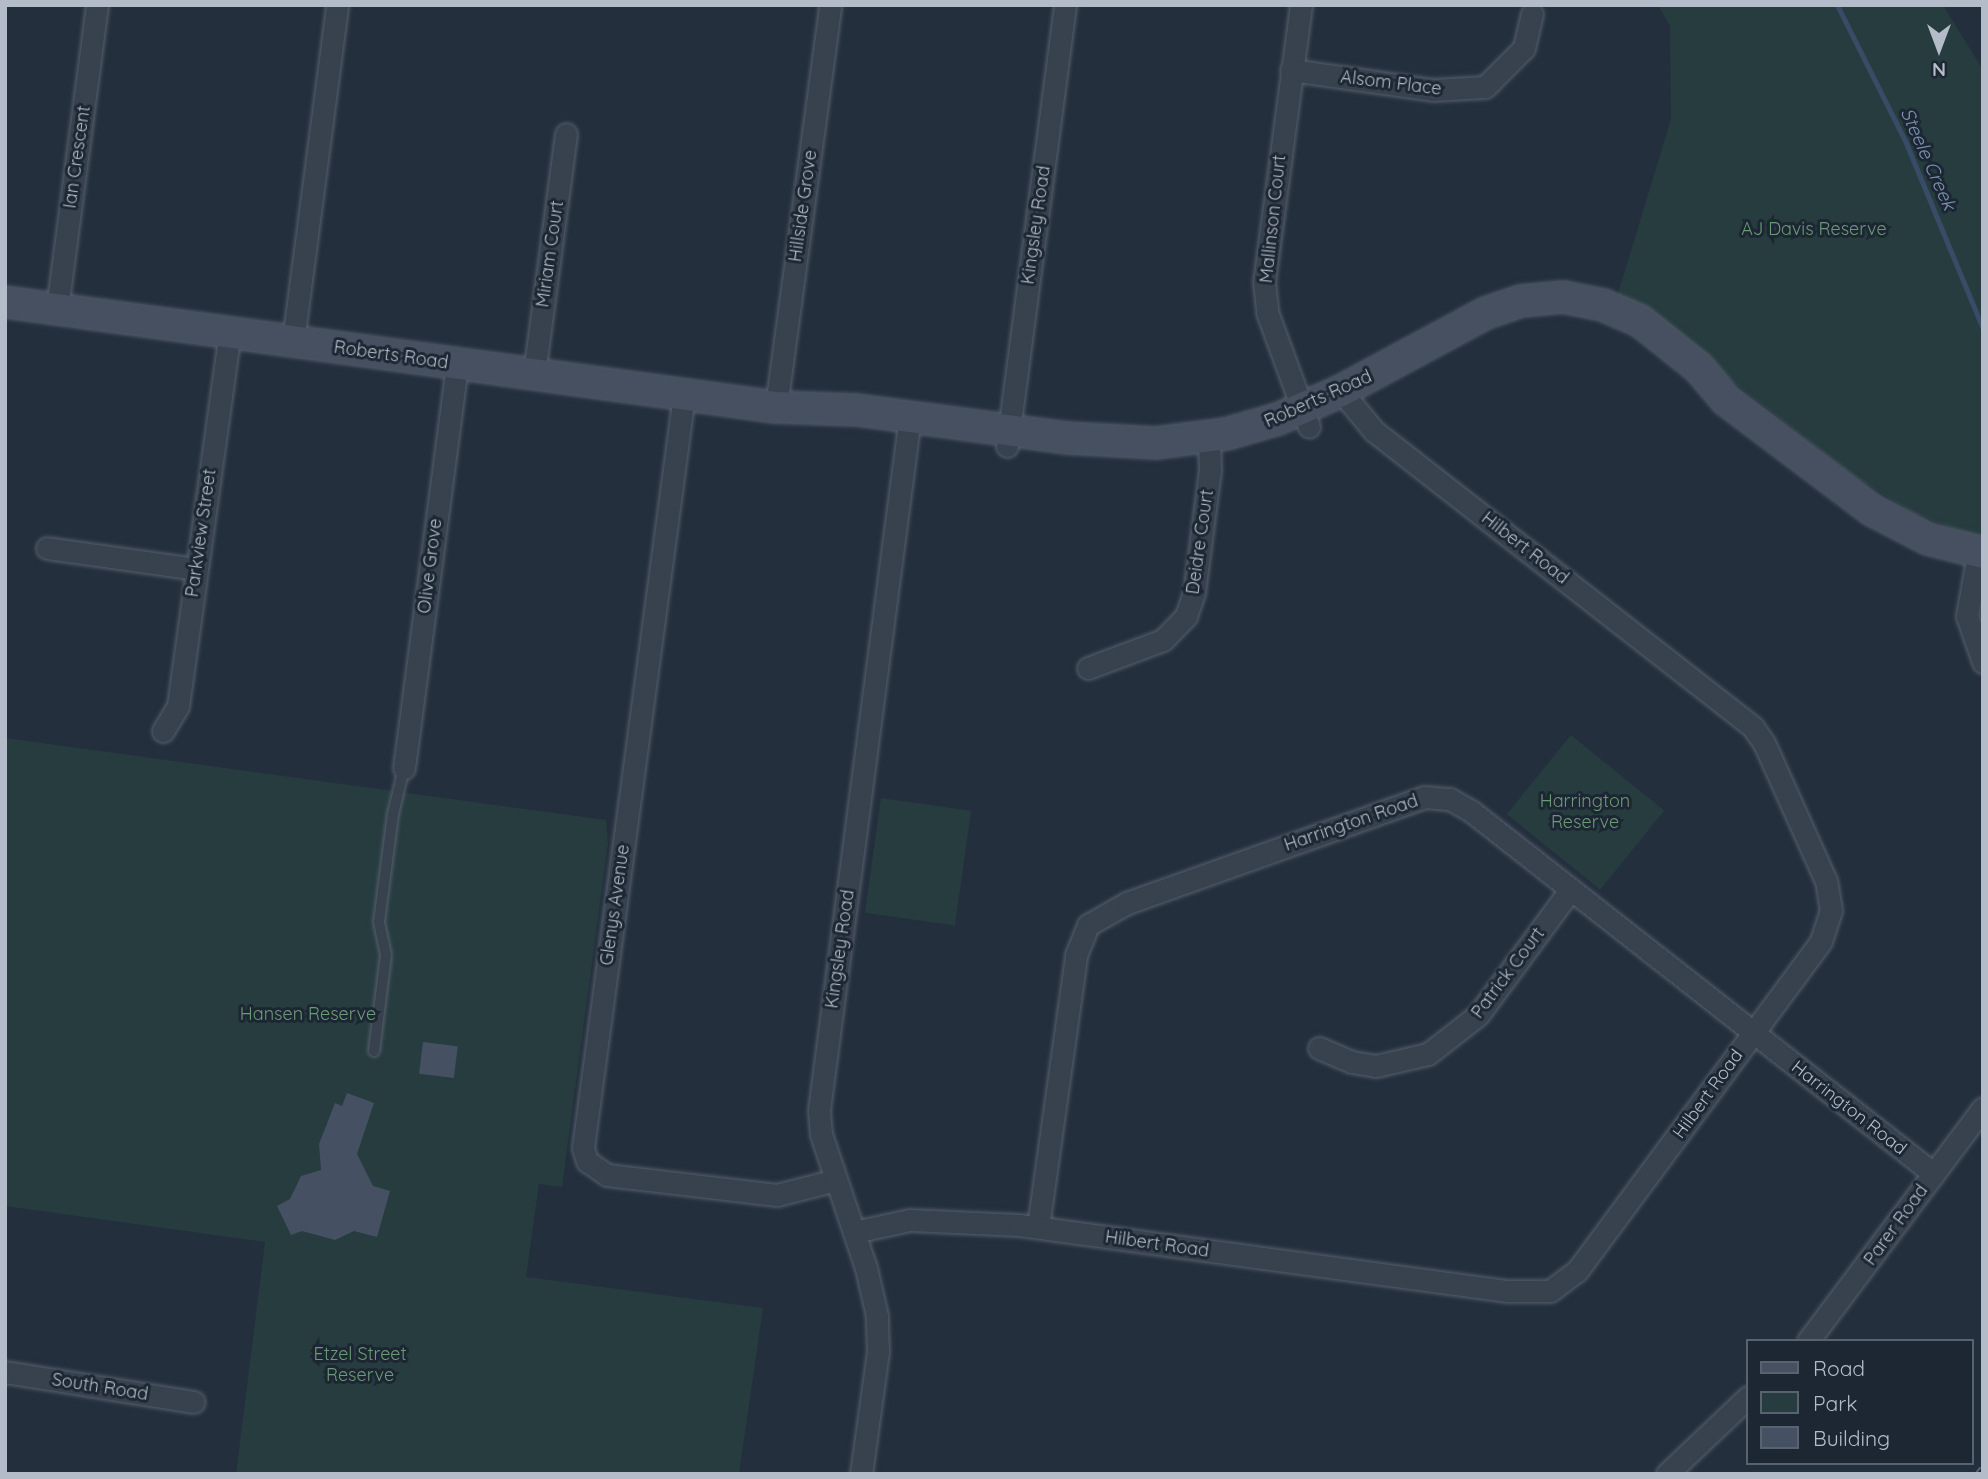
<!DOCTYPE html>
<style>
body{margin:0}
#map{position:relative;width:1988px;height:1479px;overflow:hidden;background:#242f3e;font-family:Quicksand,sans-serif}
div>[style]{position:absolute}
.green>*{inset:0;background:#263c3f;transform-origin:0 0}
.stream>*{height:5px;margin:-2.5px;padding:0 2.5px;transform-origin:2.5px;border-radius:2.5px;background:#394c67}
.building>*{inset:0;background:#455162;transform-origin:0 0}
.roads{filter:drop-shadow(0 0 2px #565f6c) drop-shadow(0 0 2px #565f6c)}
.lane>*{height:10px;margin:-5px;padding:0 5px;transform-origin:5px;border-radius:5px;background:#38414e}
.street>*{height:21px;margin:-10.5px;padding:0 10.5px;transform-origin:10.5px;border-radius:10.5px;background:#38414e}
.secondary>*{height:30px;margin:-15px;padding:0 15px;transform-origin:15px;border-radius:15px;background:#465061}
.rail>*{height:8px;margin-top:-4px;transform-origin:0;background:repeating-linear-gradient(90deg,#1d2633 0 16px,#5a6575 0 32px);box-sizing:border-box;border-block:2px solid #5a6575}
span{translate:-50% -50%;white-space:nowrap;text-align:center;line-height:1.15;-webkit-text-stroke:6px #1d2633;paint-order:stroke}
.street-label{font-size:18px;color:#b4bcc9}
.park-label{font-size:18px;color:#6b9a76}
.water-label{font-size:19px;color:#7c92b1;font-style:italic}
.frame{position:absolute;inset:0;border:7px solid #b4bcc9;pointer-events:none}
.legend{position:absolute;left:1746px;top:1339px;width:228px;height:126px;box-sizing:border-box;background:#1d2633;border:2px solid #59626f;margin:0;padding:9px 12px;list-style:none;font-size:21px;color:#b4bcc9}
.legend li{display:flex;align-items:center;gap:14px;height:35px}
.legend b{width:35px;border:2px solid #59626f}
.north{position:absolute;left:1904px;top:14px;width:70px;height:70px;-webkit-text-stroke:5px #1d2633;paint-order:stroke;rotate:180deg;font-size:19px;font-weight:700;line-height:28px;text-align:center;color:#b4bcc9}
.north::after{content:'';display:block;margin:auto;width:24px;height:32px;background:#b4bcc9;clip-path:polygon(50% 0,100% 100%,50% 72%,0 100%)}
</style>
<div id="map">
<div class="green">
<div style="clip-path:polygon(1658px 5px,1943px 5px,1983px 70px,1983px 541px,1912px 512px,1855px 477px,1650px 317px,1616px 300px,1671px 119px,1670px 26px)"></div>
<div style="left:1571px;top:735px;width:120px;height:102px;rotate:39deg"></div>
<div style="clip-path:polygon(5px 738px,606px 820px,608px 843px,562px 1187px,539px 1184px,526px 1277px,763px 1308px,739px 1474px,236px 1474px,265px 1242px,5px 1206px)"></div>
<div style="left:881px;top:798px;width:91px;height:116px;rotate:8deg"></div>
</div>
<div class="stream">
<div style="left:1837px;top:5px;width:154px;rotate:63.4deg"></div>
<div style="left:1906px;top:143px;width:201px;rotate:67.5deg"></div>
</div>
<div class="building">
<div style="left:423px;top:1042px;width:35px;height:32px;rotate:7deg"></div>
<div style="clip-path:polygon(347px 1093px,374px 1103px,357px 1154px,373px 1186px,390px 1191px,377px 1237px,354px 1231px,335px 1240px,302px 1231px,291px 1235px,277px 1206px,290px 1199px,301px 1176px,321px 1170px,319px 1144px,335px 1103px,342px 1106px)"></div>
</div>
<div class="roads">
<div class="lane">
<div style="left:374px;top:1051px;width:97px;rotate:-82.9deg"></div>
<div style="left:386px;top:955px;width:34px;rotate:-102deg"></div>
<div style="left:379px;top:922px;width:109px;rotate:-82.6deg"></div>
<div style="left:393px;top:814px;width:47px;rotate:-76.6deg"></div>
</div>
<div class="street">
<div style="left:1301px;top:5px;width:278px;rotate:97.6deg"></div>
<div style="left:1264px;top:281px;width:31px;rotate:84deg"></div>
<div style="left:1267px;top:312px;width:122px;rotate:69.9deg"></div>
<div style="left:1291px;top:70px;width:143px;rotate:8deg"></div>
<div style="left:1433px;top:90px;width:52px;rotate:-3.3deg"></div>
<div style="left:1485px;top:87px;width:55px;rotate:-45deg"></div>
<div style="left:1524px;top:48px;width:35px;rotate:-77deg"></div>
<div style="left:57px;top:309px;width:307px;rotate:-82.5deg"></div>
<div style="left:293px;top:341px;width:339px;rotate:-82.5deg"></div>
<div style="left:534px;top:374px;width:242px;rotate:-82.4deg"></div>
<div style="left:684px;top:395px;width:760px;rotate:97.64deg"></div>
<div style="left:583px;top:1148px;width:14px;rotate:73deg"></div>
<div style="left:587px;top:1161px;width:24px;rotate:35deg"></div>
<div style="left:607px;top:1175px;width:171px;rotate:6.7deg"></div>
<div style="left:777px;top:1195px;width:61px;rotate:-14.3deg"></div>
<div style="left:776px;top:407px;width:406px;rotate:-82.3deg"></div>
<div style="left:1007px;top:446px;width:445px;rotate:-82.5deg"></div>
<div style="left:47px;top:548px;width:150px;rotate:8deg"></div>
<div style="left:1983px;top:556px;width:11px;rotate:128deg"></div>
<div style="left:1976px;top:565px;width:52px;rotate:100deg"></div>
<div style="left:1967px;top:616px;width:49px;rotate:70.8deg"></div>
<div style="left:1088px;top:668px;width:80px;rotate:-20.5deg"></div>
<div style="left:1163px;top:640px;width:33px;rotate:-46deg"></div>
<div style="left:1186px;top:616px;width:24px;rotate:-71deg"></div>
<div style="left:1194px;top:593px;width:124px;rotate:-82.6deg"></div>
<div style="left:1210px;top:470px;width:33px;rotate:-92deg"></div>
<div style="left:163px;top:731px;width:29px;rotate:-59deg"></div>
<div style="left:178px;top:706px;width:377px;rotate:-82.1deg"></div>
<div style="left:404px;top:768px;width:407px;rotate:-82.5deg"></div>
<div style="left:1319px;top:1048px;width:36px;rotate:23deg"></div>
<div style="left:1352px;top:1062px;width:24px;rotate:9deg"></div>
<div style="left:1376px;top:1066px;width:53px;rotate:-13deg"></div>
<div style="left:1428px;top:1054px;width:63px;rotate:-38deg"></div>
<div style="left:1478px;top:1015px;width:155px;rotate:-53.6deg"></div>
<div style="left:1038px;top:1227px;width:275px;rotate:-82deg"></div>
<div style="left:1076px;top:955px;width:32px;rotate:-68deg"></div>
<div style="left:1088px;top:925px;width:45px;rotate:-29.4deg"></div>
<div style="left:1127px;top:903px;width:316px;rotate:-19.6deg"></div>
<div style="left:1425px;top:797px;width:25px;rotate:5deg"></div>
<div style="left:1450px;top:799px;width:24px;rotate:30deg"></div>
<div style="left:1471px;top:811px;width:588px;rotate:38.1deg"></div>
<div style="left:854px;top:1232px;width:57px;rotate:-12.1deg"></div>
<div style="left:910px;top:1220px;width:109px;rotate:2.6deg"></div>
<div style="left:1019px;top:1225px;width:495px;rotate:7.7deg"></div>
<div style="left:1510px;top:1291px;width:40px"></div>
<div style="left:1550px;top:1291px;width:34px;rotate:-37deg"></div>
<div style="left:1577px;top:1271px;width:410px;rotate:-53.5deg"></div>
<div style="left:1821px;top:941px;width:32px;rotate:-72deg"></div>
<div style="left:1831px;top:911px;width:30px;rotate:-99deg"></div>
<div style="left:1826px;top:881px;width:151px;rotate:-114.2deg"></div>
<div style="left:1764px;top:743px;width:19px;rotate:-125deg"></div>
<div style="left:1753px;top:727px;width:481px;rotate:-142deg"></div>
<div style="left:1374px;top:431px;width:52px;rotate:-129.5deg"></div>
<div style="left:1808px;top:1341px;width:291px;rotate:-53.1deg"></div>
<div style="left:5px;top:1372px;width:191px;rotate:9deg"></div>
<div style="left:861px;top:1474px;width:123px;rotate:-82.1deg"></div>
<div style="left:878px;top:1352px;width:36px;rotate:-92deg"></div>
<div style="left:877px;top:1316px;width:49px;rotate:-102.9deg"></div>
<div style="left:866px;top:1268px;width:141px;rotate:-108.6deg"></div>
<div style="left:821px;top:1134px;width:24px;rotate:-95deg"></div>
<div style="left:819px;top:1110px;width:699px;rotate:-82.52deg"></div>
<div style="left:1667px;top:1474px;width:112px;rotate:-43.5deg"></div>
</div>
<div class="secondary">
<div style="left:5px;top:302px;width:778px;rotate:7.76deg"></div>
<div style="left:776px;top:407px;width:81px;rotate:2.1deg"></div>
<div style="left:857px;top:410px;width:211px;rotate:7.6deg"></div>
<div style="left:1066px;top:438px;width:90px;rotate:3.2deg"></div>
<div style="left:1156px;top:443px;width:71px;rotate:-7.3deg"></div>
<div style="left:1226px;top:434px;width:54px;rotate:-16.1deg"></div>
<div style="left:1278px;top:419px;width:69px;rotate:-24deg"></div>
<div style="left:1341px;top:391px;width:165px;rotate:-28.3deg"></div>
<div style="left:1486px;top:313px;width:37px;rotate:-19deg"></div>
<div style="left:1521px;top:301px;width:42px;rotate:-5.4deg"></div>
<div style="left:1563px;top:297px;width:41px;rotate:11.3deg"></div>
<div style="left:1603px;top:305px;width:40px;rotate:23.4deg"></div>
<div style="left:1640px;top:321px;width:75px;rotate:38.5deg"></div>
<div style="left:1699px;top:368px;width:42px;rotate:49.8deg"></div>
<div style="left:1726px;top:400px;width:183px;rotate:37deg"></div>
<div style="left:1872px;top:510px;width:63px;rotate:27.4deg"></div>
<div style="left:1928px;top:539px;width:57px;rotate:14.3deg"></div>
</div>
</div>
<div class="rail">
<div style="left:1979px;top:1474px;width:6px;rotate:-51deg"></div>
</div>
<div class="street-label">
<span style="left:1391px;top:83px;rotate:7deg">Alsom Place</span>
<span style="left:77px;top:157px;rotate:-82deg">Ian Crescent</span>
<span style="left:803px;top:206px;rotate:-82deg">Hillside Grove</span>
<span style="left:1273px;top:219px;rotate:-84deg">Mallinson Court</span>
<span style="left:1036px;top:225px;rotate:-82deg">Kingsley Road</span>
<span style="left:550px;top:254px;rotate:-82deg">Miriam Court</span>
<span style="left:391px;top:355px;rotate:8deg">Roberts Road</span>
<span style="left:1318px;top:399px;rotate:-24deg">Roberts Road</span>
<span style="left:201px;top:533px;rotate:-82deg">Parkview Street</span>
<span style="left:1200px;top:542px;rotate:-82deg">Deidre Court</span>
<span style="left:1525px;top:548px;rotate:38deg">Hilbert Road</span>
<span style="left:430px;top:566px;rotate:-83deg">Olive Grove</span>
<span style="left:1351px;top:823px;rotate:-19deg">Harrington Road</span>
<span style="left:615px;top:905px;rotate:-82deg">Glenys Avenue</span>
<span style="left:840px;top:949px;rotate:-82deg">Kingsley Road</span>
<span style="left:1508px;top:973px;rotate:-53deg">Patrick Court</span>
<span style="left:1708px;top:1094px;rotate:-54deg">Hilbert Road</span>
<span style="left:1849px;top:1108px;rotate:38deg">Harrington Road</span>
<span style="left:1896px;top:1225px;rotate:-54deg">Parer Road</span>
<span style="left:1157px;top:1244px;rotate:8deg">Hilbert Road</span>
<span style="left:100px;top:1387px;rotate:9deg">South Road</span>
</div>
<div class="park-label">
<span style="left:1814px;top:229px">AJ Davis Reserve</span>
<span style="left:1585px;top:812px">Harrington<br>Reserve</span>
<span style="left:308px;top:1014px">Hansen Reserve</span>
<span style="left:360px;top:1365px">Etzel Street<br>Reserve</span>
</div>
<div class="water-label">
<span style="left:1928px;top:159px;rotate:66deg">Steele Creek</span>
</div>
<div class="frame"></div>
<ul class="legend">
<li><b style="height:9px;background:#465061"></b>Road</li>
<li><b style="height:19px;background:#263c3f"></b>Park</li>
<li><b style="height:19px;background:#455162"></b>Building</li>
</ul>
<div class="north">N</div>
</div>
